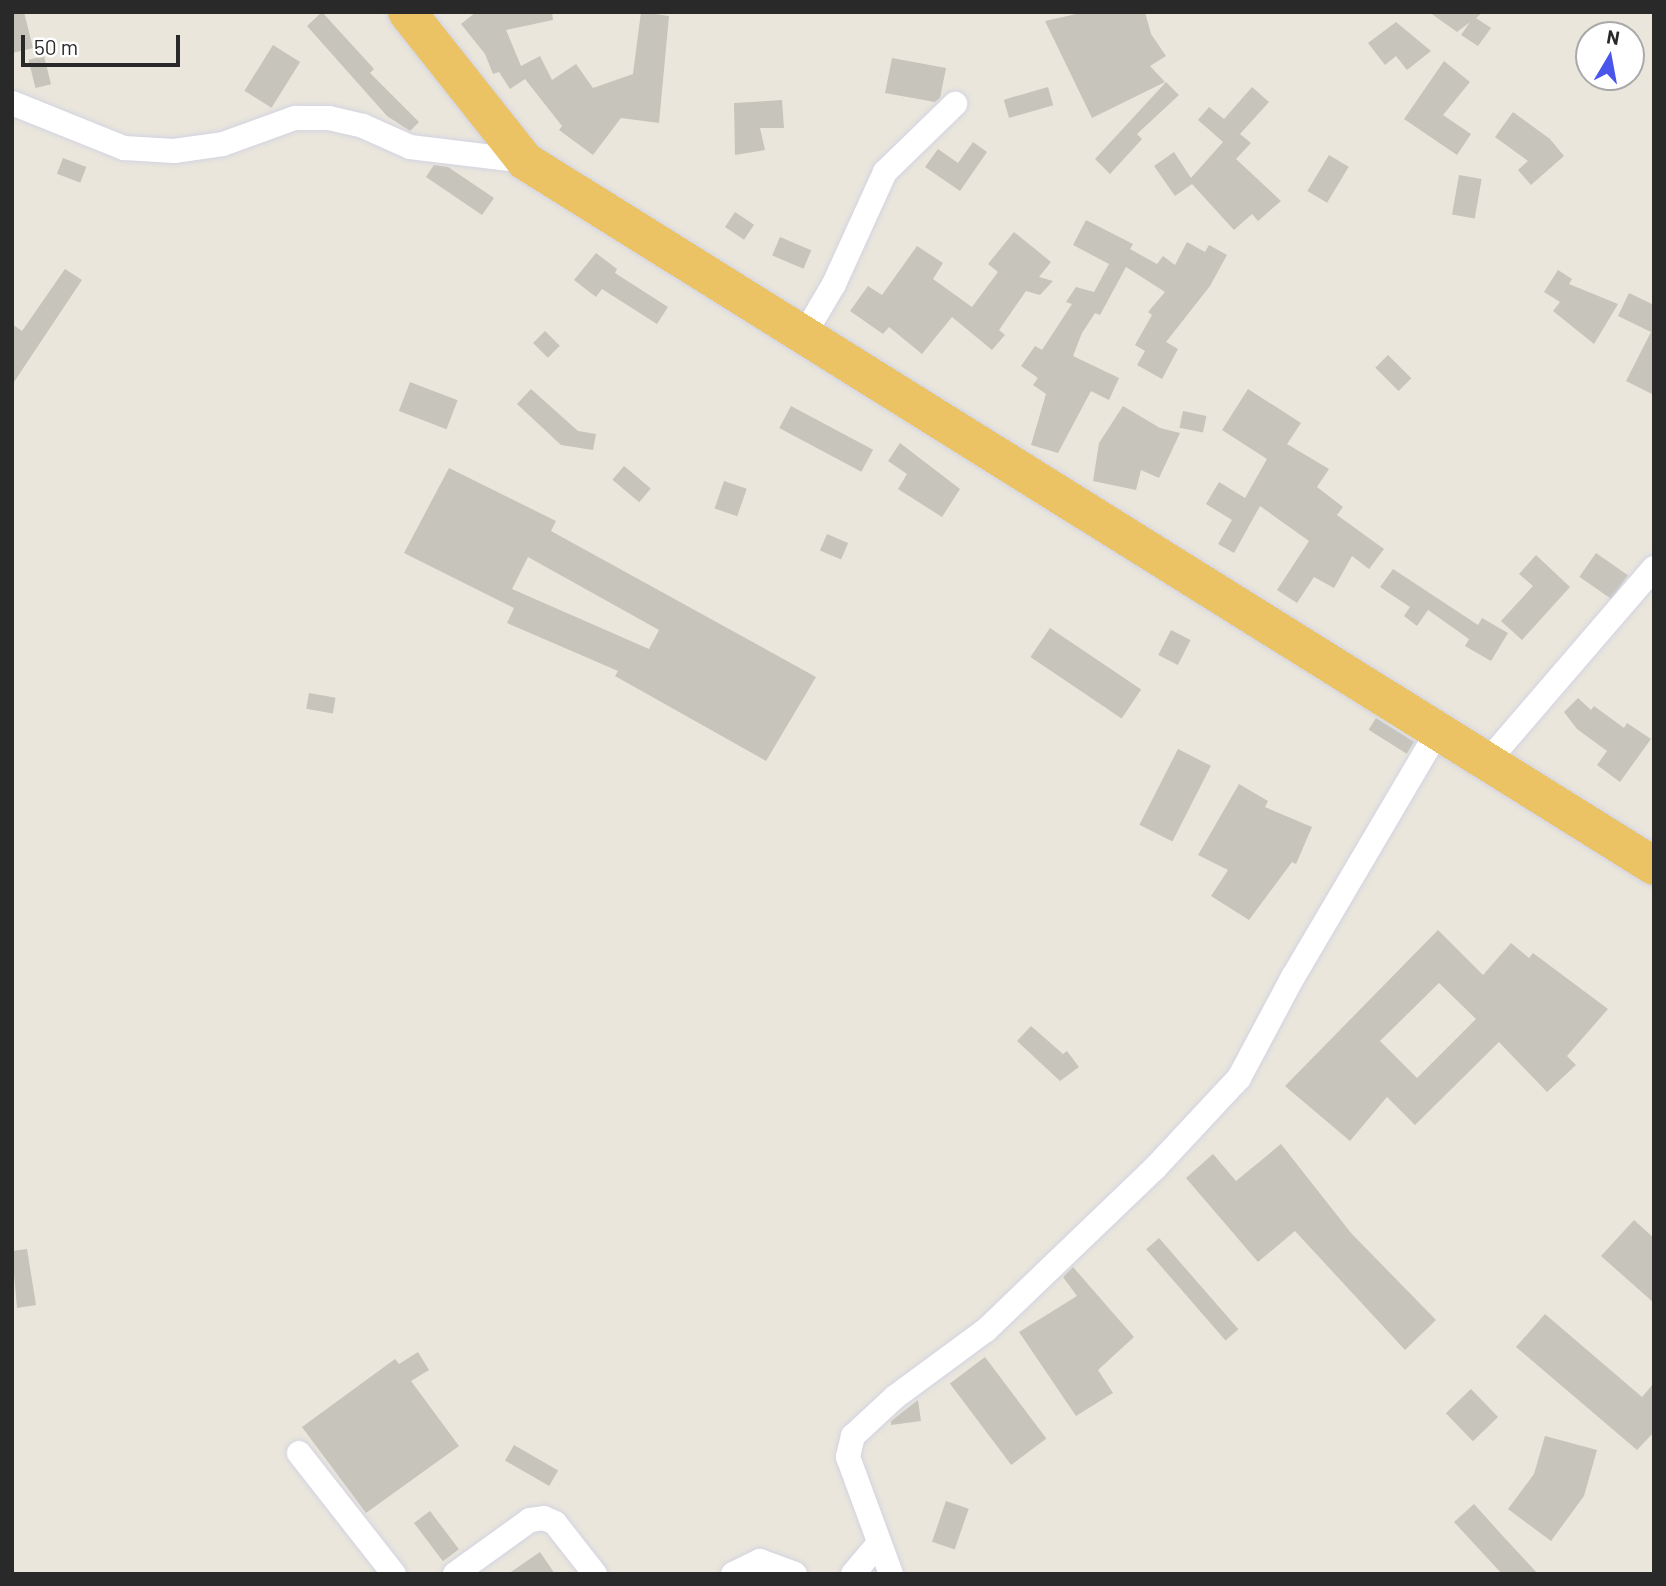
<!DOCTYPE html>
<style>
body{margin:0}
#map{position:relative;width:1666px;height:1586px;overflow:hidden;background:#eae6dc;font-family:Barlow,sans-serif}
div>[style]{position:absolute}
.building>*{inset:0;background:#c6c4bb;transform-origin:0 0}
.roads{filter:drop-shadow(0 0 2px #d2d3e1) drop-shadow(0 0 2px #d2d3e1)}
.minor>*{height:24px;margin:-12px;padding:0 12px;transform-origin:12px;border-radius:12px;background:#fff}
.trunk>*{height:38px;margin:-19px;padding:0 19px;transform-origin:19px;border-radius:19px;background:#ebc364}
span{translate:-50% -50%;white-space:nowrap;text-align:center;line-height:1.15;-webkit-text-stroke:5px #fff;paint-order:stroke}
.frame{position:absolute;inset:0;border:14px solid #292929;pointer-events:none}
.north{position:absolute;left:1575px;top:21px;width:70px;height:70px;box-sizing:border-box;background:#fff;border:2px solid #a9a9a9;border-radius:50%;rotate:10deg;font-size:19px;font-weight:700;line-height:28px;text-align:center;color:#292929}
.north::after{content:'';display:block;margin:auto;width:24px;height:32px;background:#4955eb;clip-path:polygon(50% 0,100% 100%,50% 72%,0 100%)}
.scale{position:absolute;left:21px;top:35px;width:159px;height:32px;box-sizing:border-box;border:4px solid #292929;border-top:0;padding-left:9px;font-size:21px;line-height:24px;white-space:nowrap;color:#292929;-webkit-text-stroke:5px #fff;paint-order:stroke}
</style>
<div id="map">
<div class="building">
<div style="clip-path:polygon(12px 12px,24px 12px,33px 48px,12px 53px)"></div>
<div style="clip-path:polygon(322px 12px,374px 69px,370px 73px,419px 122px,410px 131px,387px 116px,307px 26px)"></div>
<div style="clip-path:polygon(476px 12px,552px 12px,553px 20px,506px 30px,521px 66px,540px 56px,552px 80px,576px 64px,593px 88px,633px 74px,641px 12px,669px 16px,659px 123px,621px 118px,593px 155px,559px 130px,562px 126px,525px 79px,510px 89px,499px 72px,493px 74px,485px 54px,461px 24px)"></div>
<div style="clip-path:polygon(1085px 12px,1145px 12px,1151px 34px,1166px 56px,1150px 66px,1165px 82px,1092px 118px,1045px 21px)"></div>
<div style="clip-path:polygon(1429px 12px,1483px 12px,1476px 18px,1491px 28px,1478px 46px,1461px 35px,1470px 22px,1457px 32px)"></div>
<div style="clip-path:polygon(1396px 22px,1431px 51px,1407px 70px,1396px 56px,1385px 65px,1368px 43px)"></div>
<div style="left:273px;top:45px;width:32px;height:54px;rotate:32deg"></div>
<div style="left:44px;top:56px;width:29px;height:16px;rotate:76deg"></div>
<div style="clip-path:polygon(892px 58px,946px 68px,940px 98px,935px 102px,885px 93px)"></div>
<div style="clip-path:polygon(1444px 61px,1470px 82px,1443px 115px,1471px 134px,1457px 155px,1404px 119px)"></div>
<div style="clip-path:polygon(1166px 82px,1179px 95px,1137px 134px,1142px 139px,1110px 174px,1095px 159px)"></div>
<div style="left:1048px;top:87px;width:19px;height:46px;rotate:74deg"></div>
<div style="clip-path:polygon(1252px 87px,1269px 102px,1240px 134px,1251px 143px,1236px 159px,1281px 201px,1258px 221px,1252px 214px,1234px 230px,1192px 184px,1175px 196px,1154px 166px,1174px 152px,1191px 178px,1223px 142px,1198px 120px,1209px 107px,1224px 119px)"></div>
<div style="clip-path:polygon(782px 100px,784px 128px,760px 128px,765px 150px,735px 155px,734px 103px)"></div>
<div style="clip-path:polygon(1513px 112px,1550px 139px,1564px 156px,1531px 185px,1518px 170px,1528px 161px,1495px 137px)"></div>
<div style="clip-path:polygon(973px 142px,987px 152px,960px 191px,925px 167px,938px 149px,958px 163px)"></div>
<div style="left:1329px;top:155px;width:23px;height:42px;rotate:31deg"></div>
<div style="left:63px;top:158px;width:25px;height:17px;rotate:21deg"></div>
<div style="clip-path:polygon(434px 165px,448px 167px,494px 198px,482px 215px,426px 177px)"></div>
<div style="left:1459px;top:175px;width:23px;height:40px;rotate:10deg"></div>
<div style="left:735px;top:212px;width:23px;height:18px;rotate:34deg"></div>
<div style="clip-path:polygon(1086px 220px,1133px 244px,1130px 249px,1157px 264px,1163px 256px,1175px 265px,1187px 242px,1205px 252px,1209px 245px,1227px 255px,1210px 286px,1166px 342px,1178px 349px,1162px 379px,1137px 365px,1145px 351px,1135px 345px,1152px 315px,1148px 312px,1165px 292px,1126px 267px,1100px 315px,1095px 313px,1082px 333px,1073px 356px,1119px 378px,1109px 400px,1091px 391px,1058px 453px,1031px 445px,1046px 394px,1033px 385px,1038px 378px,1021px 366px,1035px 346px,1042px 350px,1072px 304px,1066px 302px,1076px 287px,1094px 292px,1109px 264px,1073px 245px)"></div>
<div style="clip-path:polygon(1014px 232px,1051px 262px,1039px 277px,1053px 281px,1040px 295px,1026px 291px,999px 330px,1005px 335px,992px 350px,952px 317px,922px 354px,889px 327px,883px 334px,850px 311px,868px 286px,882px 295px,917px 246px,943px 263px,933px 279px,972px 307px,998px 272px,988px 264px)"></div>
<div style="left:780px;top:237px;width:34px;height:20px;rotate:23deg"></div>
<div style="clip-path:polygon(596px 253px,617px 269px,615px 273px,668px 307px,657px 324px,602px 289px,596px 297px,574px 280px)"></div>
<div style="clip-path:polygon(65px 269px,82px 280px,12px 385px,12px 324px,22px 331px)"></div>
<div style="clip-path:polygon(1558px 270px,1572px 279px,1569px 284px,1618px 304px,1594px 344px,1553px 311px,1560px 302px,1544px 292px)"></div>
<div style="clip-path:polygon(1629px 293px,1654px 305px,1654px 395px,1626px 381px,1651px 332px,1618px 316px)"></div>
<div style="left:545px;top:331px;width:21px;height:17px;rotate:45deg"></div>
<div style="left:1388px;top:355px;width:33px;height:18px;rotate:45deg"></div>
<div style="left:410px;top:382px;width:51px;height:31px;rotate:21deg"></div>
<div style="clip-path:polygon(531px 389px,578px 431px,596px 434px,593px 450px,561px 445px,517px 404px)"></div>
<div style="clip-path:polygon(1248px 389px,1301px 423px,1287px 444px,1329px 469px,1317px 487px,1343px 507px,1337px 515px,1384px 549px,1369px 569px,1352px 556px,1334px 588px,1314px 577px,1297px 603px,1277px 590px,1309px 541px,1260px 506px,1234px 553px,1218px 544px,1232px 520px,1206px 504px,1219px 482px,1245px 498px,1267px 459px,1222px 430px)"></div>
<div style="left:791px;top:406px;width:93px;height:25px;rotate:28deg"></div>
<div style="clip-path:polygon(1123px 406px,1160px 428px,1180px 433px,1159px 478px,1141px 470px,1136px 490px,1093px 481px,1099px 443px)"></div>
<div style="left:1183px;top:411px;width:24px;height:17px;rotate:12deg"></div>
<div style="clip-path:polygon(900px 443px,960px 489px,942px 517px,898px 489px,907px 474px,888px 461px)"></div>
<div style="left:624px;top:466px;width:35px;height:18px;rotate:40deg"></div>
<div style="clip-path:polygon(evenodd,449px 468px,556px 521px,551px 531px,816px 677px,766px 761px,615px 676px,618px 671px,507px 623px,514px 608px,404px 553px,449px 468px,528px 557px,659px 630px,649px 649px,512px 589px,528px 557px)"></div>
<div style="left:724px;top:481px;width:24px;height:29px;rotate:19deg"></div>
<div style="left:827px;top:534px;width:23px;height:18px;rotate:23deg"></div>
<div style="left:1596px;top:553px;width:39px;height:29px;rotate:35deg"></div>
<div style="clip-path:polygon(1536px 555px,1570px 587px,1522px 640px,1501px 621px,1533px 586px,1519px 574px)"></div>
<div style="clip-path:polygon(1393px 569px,1478px 625px,1482px 618px,1508px 633px,1491px 661px,1465px 646px,1469px 639px,1428px 610px,1417px 626px,1404px 616px,1410px 607px,1380px 587px)"></div>
<div style="left:1050px;top:628px;width:110px;height:35px;rotate:34deg"></div>
<div style="left:1171px;top:630px;width:22px;height:28px;rotate:27deg"></div>
<div style="left:309px;top:693px;width:27px;height:16px;rotate:10deg"></div>
<div style="clip-path:polygon(1578px 698px,1591px 710px,1594px 706px,1624px 728px,1627px 723px,1651px 739px,1620px 782px,1597px 765px,1607px 751px,1577px 729px,1564px 712px)"></div>
<div style="left:1376px;top:718px;width:45px;height:14px;rotate:32deg"></div>
<div style="left:1178px;top:749px;width:37px;height:85px;rotate:27deg"></div>
<div style="clip-path:polygon(1239px 784px,1268px 801px,1265px 807px,1312px 827px,1296px 864px,1292px 862px,1249px 920px,1211px 896px,1228px 870px,1198px 855px)"></div>
<div style="clip-path:polygon(evenodd,1438px 930px,1483px 975px,1511px 943px,1529px 958px,1533px 953px,1608px 1009px,1567px 1056px,1576px 1065px,1547px 1092px,1499px 1042px,1415px 1125px,1387px 1097px,1350px 1141px,1285px 1086px,1438px 930px,1439px 983px,1476px 1019px,1417px 1078px,1380px 1041px,1439px 983px)"></div>
<div style="clip-path:polygon(1031px 1026px,1063px 1054px,1067px 1051px,1079px 1067px,1060px 1081px,1017px 1041px)"></div>
<div style="clip-path:polygon(1281px 1144px,1351px 1233px,1436px 1320px,1405px 1350px,1295px 1231px,1258px 1262px,1186px 1178px,1213px 1154px,1236px 1181px)"></div>
<div style="clip-path:polygon(1634px 1220px,1654px 1238px,1654px 1303px,1601px 1256px)"></div>
<div style="left:1159px;top:1238px;width:121px;height:17px;rotate:49deg"></div>
<div style="clip-path:polygon(27px 1249px,36px 1305px,17px 1308px,12px 1251px)"></div>
<div style="clip-path:polygon(1073px 1267px,1134px 1337px,1098px 1370px,1113px 1393px,1076px 1416px,1019px 1332px,1077px 1296px,1063px 1277px)"></div>
<div style="clip-path:polygon(1545px 1314px,1642px 1397px,1654px 1383px,1654px 1432px,1637px 1450px,1516px 1347px)"></div>
<div style="clip-path:polygon(418px 1352px,429px 1370px,411px 1381px,459px 1446px,366px 1513px,302px 1427px,395px 1359px,399px 1364px)"></div>
<div style="left:985px;top:1357px;width:102px;height:44px;rotate:53deg"></div>
<div style="left:1471px;top:1389px;width:39px;height:35px;rotate:46deg"></div>
<div style="clip-path:polygon(918px 1400px,921px 1421px,891px 1425px,891px 1421px)"></div>
<div style="clip-path:polygon(1545px 1436px,1597px 1450px,1584px 1496px,1551px 1541px,1508px 1509px,1534px 1474px)"></div>
<div style="left:514px;top:1445px;width:51px;height:18px;rotate:30deg"></div>
<div style="left:946px;top:1501px;width:24px;height:43px;rotate:19deg"></div>
<div style="clip-path:polygon(1474px 1504px,1501px 1534px,1538px 1574px,1502px 1574px,1454px 1522px)"></div>
<div style="left:430px;top:1511px;width:48px;height:20px;rotate:53deg"></div>
<div style="clip-path:polygon(540px 1552px,555px 1574px,508px 1574px)"></div>
</div>
<div class="roads">
<div class="minor">
<div style="left:12px;top:103px;width:121px;rotate:21.9deg"></div>
<div style="left:124px;top:148px;width:50px;rotate:3.4deg"></div>
<div style="left:174px;top:151px;width:49px;rotate:-8.1deg"></div>
<div style="left:223px;top:144px;width:77px;rotate:-19.9deg"></div>
<div style="left:295px;top:118px;width:34px"></div>
<div style="left:329px;top:118px;width:35px;rotate:13deg"></div>
<div style="left:363px;top:126px;width:51px;rotate:24.1deg"></div>
<div style="left:410px;top:147px;width:116px;rotate:6.9deg"></div>
<div style="left:804px;top:335px;width:59px;rotate:-59.5deg"></div>
<div style="left:834px;top:284px;width:123px;rotate:-65.5deg"></div>
<div style="left:885px;top:172px;width:98px;rotate:-44.2deg"></div>
<div style="left:1487px;top:762px;width:256px;rotate:-49.3deg"></div>
<div style="left:299px;top:1453px;width:154px;rotate:51.9deg"></div>
<div style="left:455px;top:1574px;width:92px;rotate:-35.8deg"></div>
<div style="left:530px;top:1520px;width:14px;rotate:-8deg"></div>
<div style="left:544px;top:1518px;width:12px;rotate:24deg"></div>
<div style="left:555px;top:1523px;width:65px;rotate:51.9deg"></div>
<div style="left:733px;top:1574px;width:30px;rotate:-26deg"></div>
<div style="left:760px;top:1561px;width:37px;rotate:20deg"></div>
<div style="left:853px;top:1574px;width:38px;rotate:-50deg"></div>
<div style="left:891px;top:1574px;width:125px;rotate:-110.2deg"></div>
<div style="left:848px;top:1457px;width:22px;rotate:-77deg"></div>
<div style="left:853px;top:1436px;width:57px;rotate:-42.9deg"></div>
<div style="left:895px;top:1397px;width:113px;rotate:-36.4deg"></div>
<div style="left:986px;top:1330px;width:234px;rotate:-43.8deg"></div>
<div style="left:1155px;top:1168px;width:123px;rotate:-47deg"></div>
<div style="left:1239px;top:1078px;width:115px;rotate:-61.9deg"></div>
<div style="left:1293px;top:977px;width:286px;rotate:-59.5deg"></div>
</div>
<div class="trunk">
<div style="left:407px;top:12px;width:190px;rotate:51.6deg"></div>
<div style="left:525px;top:161px;width:1331px;rotate:31.98deg"></div>
</div>
</div>
<div class="frame"></div>
<div class="north">N</div>
<div class="scale">50 m</div>
</div>
